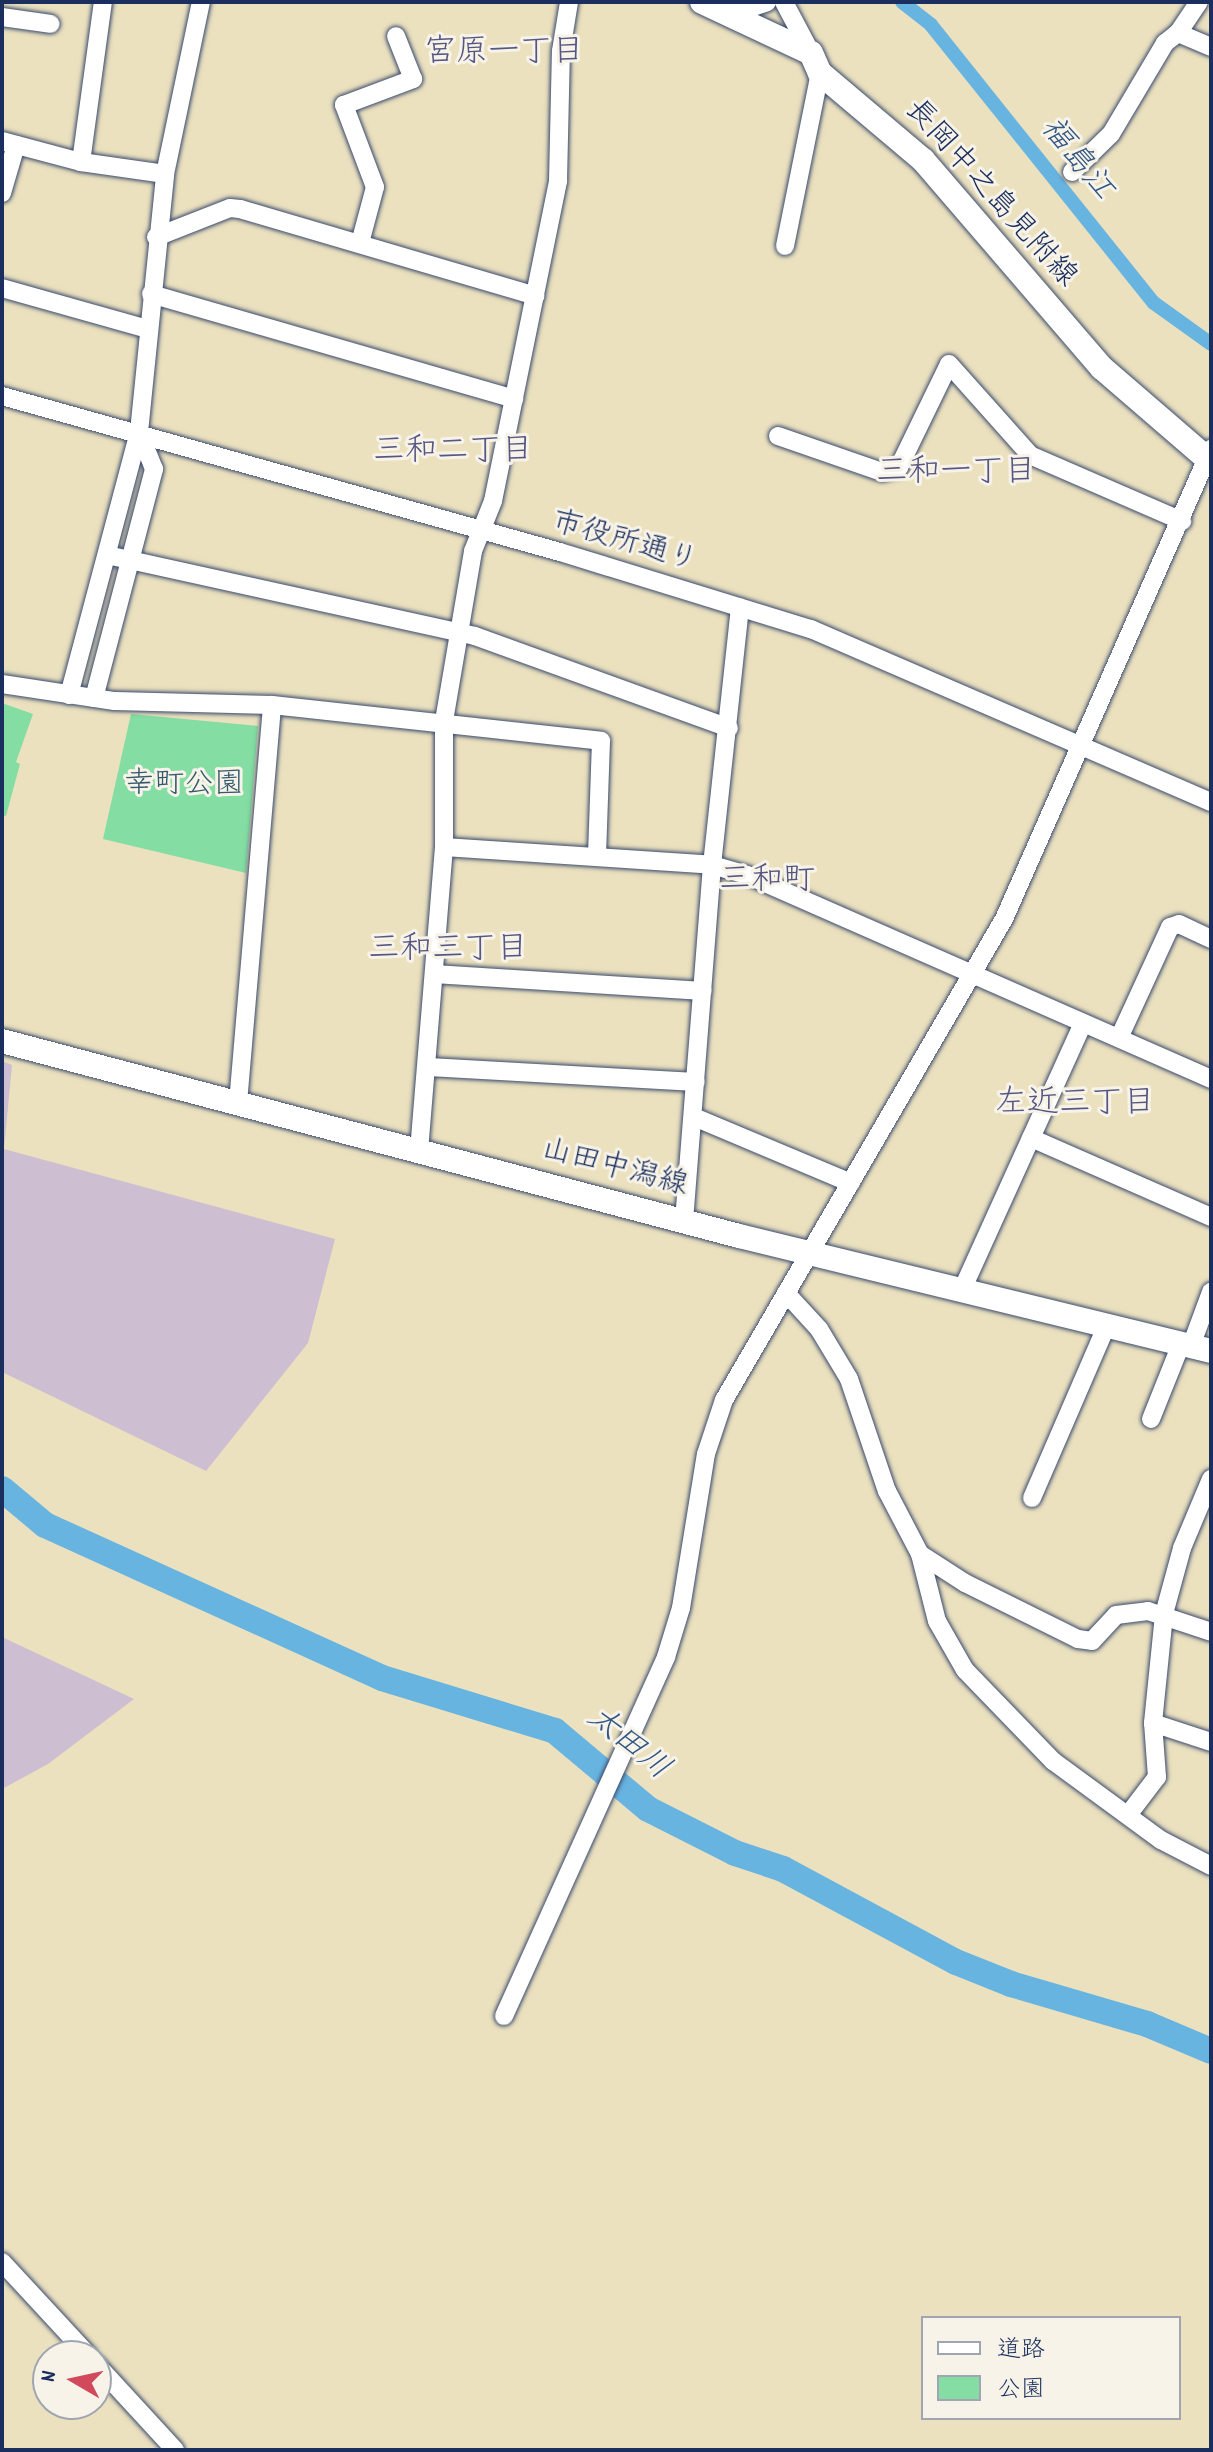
<!DOCTYPE html>
<meta charset="utf-8">
<style>
body{margin:0}
#map{position:relative;width:1213px;height:2452px;overflow:hidden;background:#ebe1bf;font-family:Dekko,"Klee One",sans-serif}
div>[style]{position:absolute}
.industrial>*{inset:0;background:#cebed1}
.green>*{inset:0;background:#84dda2}
.canal>*{height:14px;margin:-7px;padding:0 7px;transform-origin:7px;border-radius:7px;background:#68b4e1}
.river>*{height:26px;margin:-13px;padding:0 13px;transform-origin:13px;border-radius:13px;background:#68b4e1}
.roads{filter:drop-shadow(0 0 2px #3a4a6d) drop-shadow(0 0 2px #3a4a6d)}
.minor>*{height:18px;margin:-9px;padding:0 9px;transform-origin:9px;border-radius:9px;background:#fff}
.major>*{height:24px;margin:-12px;padding:0 12px;transform-origin:12px;border-radius:12px;background:#fff}
span{translate:-50% -50%;white-space:nowrap;text-align:center;line-height:1.15;-webkit-text-stroke:6px #f7f3e8;paint-order:stroke}
.street-label{font-size:30px;color:#1b2f5e}
.park-label{font-size:30px;color:#355a6f}
.neighbourhood-label{font-size:32px;color:#565682}
.water-label{font-size:32px;color:#325785;font-style:italic}
.frame{position:absolute;inset:0;border:4px solid #1b2f5e;pointer-events:none}
.legend{position:absolute;left:921px;top:2316px;width:260px;height:104px;box-sizing:border-box;background:#f7f3e8;border:2px solid #9fa5b1;margin:0;padding:10px 14px;list-style:none;font-size:24px;color:#1b2f5e}
.legend li{display:flex;align-items:center;gap:16px;height:40px}
.legend b{width:40px;border:2px solid #9fa5b1}
.north{position:absolute;left:32px;top:2340px;width:80px;height:80px;box-sizing:border-box;background:#f7f3e8;border:2px solid #9fa5b1;border-radius:50%;rotate:279deg;font-size:22px;font-weight:700;line-height:32px;text-align:center;color:#1b2f5e}
.north::after{content:'';display:block;margin:auto;width:28px;height:36px;background:#d1495b;clip-path:polygon(50% 0,100% 100%,50% 72%,0 100%)}
</style>
<div id="map">
<div class="industrial">
<div style="clip-path:polygon(2px 1061px,12px 1065px,4px 1149px,335px 1239px,308px 1343px,206px 1471px,2px 1372px)"></div>
<div style="clip-path:polygon(2px 1637px,134px 1699px,48px 1764px,2px 1789px)"></div>
</div>
<div class="green">
<div style="clip-path:polygon(2px 703px,33px 714px,16px 762px,20px 764px,6px 816px,2px 815px)"></div>
<div style="clip-path:polygon(131px 714px,258px 726px,246px 873px,103px 839px)"></div>
</div>
<div class="canal">
<div style="left:902px;top:2px;width:37px;rotate:38deg"></div>
<div style="left:931px;top:25px;width:356px;rotate:51.3deg"></div>
<div style="left:1154px;top:303px;width:70px;rotate:35.7deg"></div>
</div>
<div class="river">
<div style="left:2px;top:1489px;width:56px;rotate:39.9deg"></div>
<div style="left:45px;top:1525px;width:370px;rotate:24.4deg"></div>
<div style="left:382px;top:1678px;width:181px;rotate:17deg"></div>
<div style="left:555px;top:1731px;width:121px;rotate:40deg"></div>
<div style="left:648px;top:1809px;width:97px;rotate:26.8deg"></div>
<div style="left:735px;top:1853px;width:51px;rotate:18.4deg"></div>
<div style="left:783px;top:1869px;width:196px;rotate:28.3deg"></div>
<div style="left:956px;top:1962px;width:59px;rotate:21.8deg"></div>
<div style="left:1011px;top:1984px;width:142px;rotate:16.4deg"></div>
<div style="left:1147px;top:2024px;width:69px;rotate:22.9deg"></div>
</div>
<div class="roads">
<div class="minor">
<div style="left:784px;top:2px;width:58px;rotate:62.1deg"></div>
<div style="left:719px;top:6px;width:31px;rotate:4deg"></div>
<div style="left:750px;top:8px;width:18px;rotate:-19deg"></div>
<div style="left:2px;top:17px;width:49px;rotate:8.1deg"></div>
<div style="left:1178px;top:33px;width:36px;rotate:23deg"></div>
<div style="left:2px;top:141px;width:82px;rotate:14.9deg"></div>
<div style="left:81px;top:162px;width:85px;rotate:8.1deg"></div>
<div style="left:81px;top:162px;width:162px;rotate:-82.2deg"></div>
<div style="left:1072px;top:172px;width:54px;rotate:-44.3deg"></div>
<div style="left:1111px;top:134px;width:106px;rotate:-59.3deg"></div>
<div style="left:1165px;top:43px;width:16px;rotate:-38deg"></div>
<div style="left:1178px;top:33px;width:37px;rotate:-56deg"></div>
<div style="left:2px;top:193px;width:50px;rotate:-73.7deg"></div>
<div style="left:156px;top:237px;width:79px;rotate:-21.4deg"></div>
<div style="left:230px;top:208px;width:10px;rotate:6deg"></div>
<div style="left:240px;top:209px;width:308px;rotate:16.4deg"></div>
<div style="left:360px;top:243px;width:58px;rotate:-75deg"></div>
<div style="left:375px;top:187px;width:88px;rotate:-110.7deg"></div>
<div style="left:344px;top:105px;width:74px;rotate:-20.6deg"></div>
<div style="left:413px;top:79px;width:46px;rotate:-111.6deg"></div>
<div style="left:785px;top:246px;width:177px;rotate:-78.6deg"></div>
<div style="left:2px;top:288px;width:152px;rotate:15.7deg"></div>
<div style="left:151px;top:294px;width:378px;rotate:16.1deg"></div>
<div style="left:2px;top:396px;width:579px;rotate:15.62deg"></div>
<div style="left:560px;top:552px;width:263px;rotate:17.1deg"></div>
<div style="left:811px;top:629px;width:436px;rotate:23.4deg"></div>
<div style="left:778px;top:436px;width:110px;rotate:19.1deg"></div>
<div style="left:882px;top:472px;width:18px;rotate:-16deg"></div>
<div style="left:899px;top:467px;width:114px;rotate:-64.1deg"></div>
<div style="left:949px;top:364px;width:122px;rotate:48.3deg"></div>
<div style="left:1030px;top:455px;width:166px;rotate:23.5deg"></div>
<div style="left:107px;top:555px;width:377px;rotate:12.4deg"></div>
<div style="left:475px;top:636px;width:270px;rotate:19.9deg"></div>
<div style="left:2px;top:684px;width:114px;rotate:8.6deg"></div>
<div style="left:115px;top:701px;width:157px;rotate:1.5deg"></div>
<div style="left:272px;top:705px;width:331px;rotate:6.2deg"></div>
<div style="left:601px;top:741px;width:116px;rotate:92deg"></div>
<div style="left:69px;top:695px;width:272px;rotate:-75.1deg"></div>
<div style="left:139px;top:432px;width:259px;rotate:-84.2deg"></div>
<div style="left:165px;top:174px;width:176px;rotate:-78.2deg"></div>
<div style="left:94px;top:698px;width:237px;rotate:-75.3deg"></div>
<div style="left:154px;top:469px;width:40px;rotate:-112deg"></div>
<div style="left:444px;top:847px;width:269px;rotate:3.8deg"></div>
<div style="left:712px;top:865px;width:36px;rotate:16deg"></div>
<div style="left:747px;top:875px;width:507px;rotate:23.73deg"></div>
<div style="left:435px;top:974px;width:268px;rotate:3.6deg"></div>
<div style="left:1119px;top:1038px;width:122px;rotate:-65.3deg"></div>
<div style="left:1170px;top:927px;width:9px;rotate:-18deg"></div>
<div style="left:1179px;top:924px;width:35px;rotate:25deg"></div>
<div style="left:429px;top:1067px;width:267px;rotate:3.2deg"></div>
<div style="left:238px;top:1103px;width:399px;rotate:-85.1deg"></div>
<div style="left:694px;top:1117px;width:170px;rotate:22.8deg"></div>
<div style="left:1031px;top:1138px;width:197px;rotate:23.7deg"></div>
<div style="left:419px;top:1151px;width:305px;rotate:-85.3deg"></div>
<div style="left:444px;top:847px;width:126px;rotate:-90deg"></div>
<div style="left:444px;top:721px;width:172px;rotate:-80.3deg"></div>
<div style="left:473px;top:551px;width:54px;rotate:-68.2deg"></div>
<div style="left:493px;top:501px;width:327px;rotate:-78.5deg"></div>
<div style="left:558px;top:181px;width:130px;rotate:-88.7deg"></div>
<div style="left:561px;top:51px;width:50px;rotate:-80.7deg"></div>
<div style="left:684px;top:1221px;width:357px;rotate:-85.5deg"></div>
<div style="left:712px;top:865px;width:259px;rotate:-83.8deg"></div>
<div style="left:962px;top:1290px;width:293px;rotate:-65.6deg"></div>
<div style="left:786px;top:1293px;width:49px;rotate:47.5deg"></div>
<div style="left:819px;top:1329px;width:58px;rotate:59deg"></div>
<div style="left:849px;top:1379px;width:118px;rotate:71.3deg"></div>
<div style="left:887px;top:1491px;width:71px;rotate:62.4deg"></div>
<div style="left:920px;top:1554px;width:69px;rotate:75.8deg"></div>
<div style="left:937px;top:1621px;width:56px;rotate:60.3deg"></div>
<div style="left:965px;top:1670px;width:127px;rotate:46deg"></div>
<div style="left:1053px;top:1761px;width:134px;rotate:36.2deg"></div>
<div style="left:1161px;top:1840px;width:56px;rotate:27.5deg"></div>
<div style="left:1191px;top:1346px;width:58px;rotate:-69.7deg"></div>
<div style="left:1151px;top:1419px;width:81px;rotate:-68.2deg"></div>
<div style="left:1032px;top:1498px;width:189px;rotate:-66.6deg"></div>
<div style="left:920px;top:1554px;width:54px;rotate:32.8deg"></div>
<div style="left:965px;top:1583px;width:126px;rotate:26.4deg"></div>
<div style="left:1078px;top:1639px;width:14px;rotate:8deg"></div>
<div style="left:1092px;top:1641px;width:35px;rotate:-47deg"></div>
<div style="left:1116px;top:1615px;width:32px;rotate:-7deg"></div>
<div style="left:1148px;top:1611px;width:66px;rotate:18.4deg"></div>
<div style="left:1153px;top:1723px;width:61px;rotate:18.1deg"></div>
<div style="left:1128px;top:1815px;width:48px;rotate:-52.7deg"></div>
<div style="left:1157px;top:1777px;width:54px;rotate:-94.2deg"></div>
<div style="left:1153px;top:1723px;width:110px;rotate:-84.2deg"></div>
<div style="left:1164px;top:1614px;width:68px;rotate:-74.7deg"></div>
<div style="left:1182px;top:1548px;width:75px;rotate:-67.2deg"></div>
<div style="left:504px;top:2016px;width:394px;rotate:-65.7deg"></div>
<div style="left:666px;top:1657px;width:51px;rotate:-73deg"></div>
<div style="left:681px;top:1608px;width:156px;rotate:-80.8deg"></div>
<div style="left:706px;top:1454px;width:57px;rotate:-71.6deg"></div>
<div style="left:724px;top:1400px;width:557px;rotate:-59.8deg"></div>
<div style="left:1004px;top:919px;width:514px;rotate:-66.23deg"></div>
<div style="left:2px;top:2262px;width:128px;rotate:47.2deg"></div>
<div style="left:96px;top:2364px;width:117px;rotate:47.4deg"></div>
</div>
<div class="major">
<div style="left:702px;top:2px;width:120px;rotate:25.1deg"></div>
<div style="left:811px;top:53px;width:22px;rotate:66deg"></div>
<div style="left:820px;top:73px;width:135px;rotate:40.2deg"></div>
<div style="left:923px;top:160px;width:274px;rotate:49.3deg"></div>
<div style="left:1102px;top:368px;width:144px;rotate:40.8deg"></div>
<div style="left:2px;top:1041px;width:762px;rotate:14.82deg"></div>
<div style="left:739px;top:1236px;width:486px;rotate:13.7deg"></div>
</div>
</div>
<div class="street-label">
<span style="left:989px;top:195px;rotate:48deg">長岡中之島見附線</span>
<span style="left:624px;top:544px;rotate:16deg">市役所通り</span>
<span style="left:614px;top:1170px;rotate:15deg">山田中潟線</span>
</div>
<div class="park-label">
<span style="left:184px;top:787px">幸町公園</span>
</div>
<div class="neighbourhood-label">
<span style="left:504px;top:54px">宮原一丁目</span>
<span style="left:453px;top:453px">三和二丁目</span>
<span style="left:956px;top:474px">三和一丁目</span>
<span style="left:767px;top:882px">三和町</span>
<span style="left:448px;top:951px">三和三丁目</span>
<span style="left:1075px;top:1105px">左近三丁目</span>
</div>
<div class="water-label">
<span style="left:1075px;top:160px;rotate:51deg">福島江</span>
<span style="left:627px;top:1745px;rotate:39deg">太田川</span>
</div>
<div class="frame"></div>
<ul class="legend">
<li><b style="height:10px;background:#fff"></b>道路</li>
<li><b style="height:22px;background:#84dda2"></b>公園</li>
</ul>
<div class="north">N</div>
</div>
